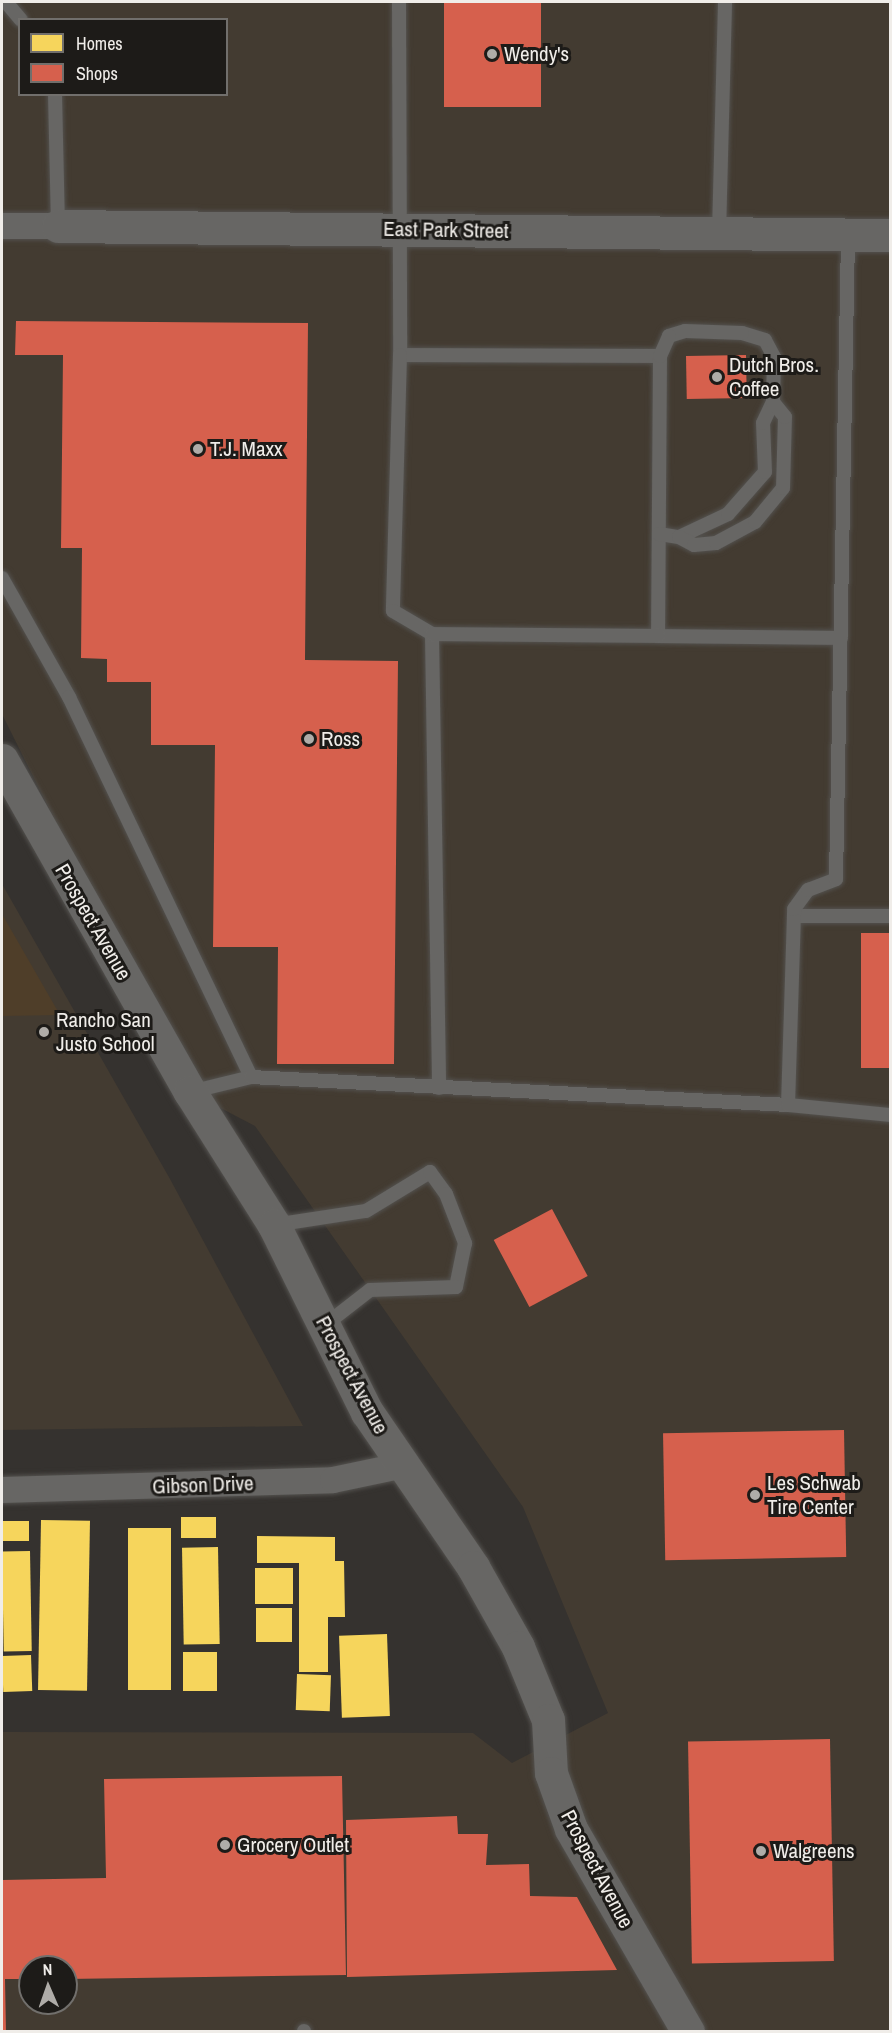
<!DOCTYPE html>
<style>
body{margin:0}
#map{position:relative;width:892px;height:2033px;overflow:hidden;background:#35322f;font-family:"Archivo Narrow",sans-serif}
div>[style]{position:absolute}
.built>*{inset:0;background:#433b31}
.green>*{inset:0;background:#4f3e29}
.homes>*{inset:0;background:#f6d55c;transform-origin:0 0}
.shops>*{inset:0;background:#d6604d;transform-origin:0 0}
.roads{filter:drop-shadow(0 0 2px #53514e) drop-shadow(0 0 2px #53514e)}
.service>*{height:14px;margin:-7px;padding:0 7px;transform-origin:7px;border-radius:7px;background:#676664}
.minor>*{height:26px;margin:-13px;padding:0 13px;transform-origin:13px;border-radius:13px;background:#676664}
.tertiary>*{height:33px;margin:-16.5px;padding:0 16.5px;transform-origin:16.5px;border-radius:16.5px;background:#676664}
.dots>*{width:16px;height:16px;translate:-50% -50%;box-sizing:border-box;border:3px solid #1d1b18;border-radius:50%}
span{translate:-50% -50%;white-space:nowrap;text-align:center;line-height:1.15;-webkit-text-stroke:6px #1d1b18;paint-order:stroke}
.poi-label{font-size:21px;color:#f0ede9}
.left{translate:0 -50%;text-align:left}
.street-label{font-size:21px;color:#f0ede9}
.frame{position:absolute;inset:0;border:3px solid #f0ede9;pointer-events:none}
.legend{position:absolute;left:18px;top:18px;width:210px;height:78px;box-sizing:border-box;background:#1d1b18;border:2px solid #716f6c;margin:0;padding:8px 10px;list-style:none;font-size:18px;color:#f0ede9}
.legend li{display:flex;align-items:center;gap:12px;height:30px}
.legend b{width:30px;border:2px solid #716f6c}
.north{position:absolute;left:18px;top:1955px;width:60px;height:60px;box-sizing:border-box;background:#1d1b18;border:2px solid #716f6c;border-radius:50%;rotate:358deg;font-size:16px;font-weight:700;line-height:24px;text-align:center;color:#f0ede9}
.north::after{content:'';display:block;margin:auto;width:21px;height:27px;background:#afaca8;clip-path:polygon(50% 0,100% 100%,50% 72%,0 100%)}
</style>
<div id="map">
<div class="built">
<div style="clip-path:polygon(evenodd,2px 2px,890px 2px,890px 2031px,2px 2031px,2px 1732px,473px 1733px,512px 1763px,608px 1713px,523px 1507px,255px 1126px,190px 1092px,2px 714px,2px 2px,20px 20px,226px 20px,226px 94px,20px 94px,20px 20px,2px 2px,30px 1967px,66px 1967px,66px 2003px,30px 2003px,30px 1967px)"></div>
<div style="clip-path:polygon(2px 884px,170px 1179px,303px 1426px,2px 1430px)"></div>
</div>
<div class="green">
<div style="clip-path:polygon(2px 914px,60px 1015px,2px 1016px)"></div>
</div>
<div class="homes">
<div style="left:181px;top:1517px;width:35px;height:21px"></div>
<div style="left:41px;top:1520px;width:49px;height:170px;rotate:1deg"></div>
<div style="left:2px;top:1521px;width:27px;height:20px"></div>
<div style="left:128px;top:1528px;width:43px;height:162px"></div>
<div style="clip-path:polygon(257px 1536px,335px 1537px,335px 1561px,344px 1561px,345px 1617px,328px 1617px,328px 1672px,299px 1672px,299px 1563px,257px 1563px)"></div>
<div style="left:218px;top:1547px;width:97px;height:36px;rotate:89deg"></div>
<div style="left:30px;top:1551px;width:100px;height:28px;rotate:89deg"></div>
<div style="left:255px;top:1568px;width:38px;height:36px"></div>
<div style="left:256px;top:1608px;width:36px;height:34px"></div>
<div style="left:387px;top:1634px;width:82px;height:48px;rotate:88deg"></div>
<div style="left:183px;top:1652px;width:34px;height:39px"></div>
<div style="left:31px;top:1655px;width:36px;height:29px;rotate:88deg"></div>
<div style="left:297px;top:1674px;width:34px;height:36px;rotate:2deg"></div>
</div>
<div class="shops">
<div style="left:444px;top:2px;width:97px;height:105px"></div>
<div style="clip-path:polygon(16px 321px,308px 323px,305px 660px,398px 661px,394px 1064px,277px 1064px,278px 947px,213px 947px,215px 745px,151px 745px,151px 682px,107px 682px,107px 659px,81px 658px,82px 548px,61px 548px,63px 355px,15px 355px)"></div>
<div style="left:746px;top:355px;width:43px;height:60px;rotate:89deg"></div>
<div style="left:861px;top:933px;width:29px;height:135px"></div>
<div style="left:552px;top:1209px;width:76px;height:66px;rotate:62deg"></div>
<div style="left:844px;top:1430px;width:127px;height:181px;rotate:89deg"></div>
<div style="left:830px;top:1739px;width:222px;height:142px;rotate:89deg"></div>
<div style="clip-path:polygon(342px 1776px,346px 1975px,66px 1979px,66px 1967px,30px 1967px,30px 1979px,5px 1979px,6px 2032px,2px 2032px,2px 1880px,106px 1878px,104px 1779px)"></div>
<div style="clip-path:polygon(457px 1816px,458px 1834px,488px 1834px,486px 1865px,529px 1864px,530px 1896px,577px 1897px,617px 1970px,347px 1977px,346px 1820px)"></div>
</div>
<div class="roads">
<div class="service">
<div style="left:6px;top:2px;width:23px;rotate:50deg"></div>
<div style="left:399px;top:2px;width:353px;rotate:89.8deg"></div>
<div style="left:400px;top:355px;width:260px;rotate:0.2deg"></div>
<div style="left:660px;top:356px;width:280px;rotate:90.4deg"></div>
<div style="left:658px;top:636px;width:183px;rotate:0.6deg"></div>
<div style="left:55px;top:94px;width:132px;rotate:88.7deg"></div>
<div style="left:719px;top:233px;width:231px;rotate:-88.5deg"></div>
<div style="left:400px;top:355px;width:256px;rotate:91.6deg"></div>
<div style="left:393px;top:611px;width:45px;rotate:30.5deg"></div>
<div style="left:432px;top:634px;width:454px;rotate:89.1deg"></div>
<div style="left:659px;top:534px;width:20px;rotate:9deg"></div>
<div style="left:679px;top:537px;width:54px;rotate:-25.1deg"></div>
<div style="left:728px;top:514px;width:56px;rotate:-48.6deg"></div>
<div style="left:765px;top:472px;width:49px;rotate:-92.3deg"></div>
<div style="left:763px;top:423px;width:23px;rotate:-65deg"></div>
<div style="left:773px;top:402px;width:45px;rotate:-88.7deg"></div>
<div style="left:774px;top:357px;width:19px;rotate:-118deg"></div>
<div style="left:765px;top:340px;width:24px;rotate:-163deg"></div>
<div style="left:742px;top:333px;width:57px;rotate:-178deg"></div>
<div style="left:685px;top:331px;width:17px;rotate:163deg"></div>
<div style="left:669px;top:336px;width:22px;rotate:114deg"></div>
<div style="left:679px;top:537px;width:17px;rotate:28deg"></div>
<div style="left:694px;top:545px;width:22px;rotate:-5deg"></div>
<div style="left:716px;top:543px;width:44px;rotate:-28.3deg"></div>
<div style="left:755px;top:522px;width:44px;rotate:-50.5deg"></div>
<div style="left:783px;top:488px;width:71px;rotate:-88.4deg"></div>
<div style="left:785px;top:417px;width:19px;rotate:-129deg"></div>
<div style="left:2px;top:578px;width:137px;rotate:60.6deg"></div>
<div style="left:69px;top:697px;width:421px;rotate:64.4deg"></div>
<div style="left:432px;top:634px;width:226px;rotate:0.5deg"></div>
<div style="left:794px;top:916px;width:96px"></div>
<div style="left:190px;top:1092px;width:63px;rotate:-13.8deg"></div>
<div style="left:251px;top:1077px;width:538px;rotate:2.98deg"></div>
<div style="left:788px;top:1105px;width:196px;rotate:-88.2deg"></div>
<div style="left:794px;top:909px;width:24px;rotate:-54deg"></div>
<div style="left:808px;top:890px;width:30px;rotate:-21deg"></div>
<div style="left:836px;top:879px;width:645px;rotate:-88.93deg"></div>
<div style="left:788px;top:1105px;width:102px;rotate:5.6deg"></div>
<div style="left:274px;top:1225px;width:93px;rotate:-8.7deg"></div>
<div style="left:366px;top:1211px;width:75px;rotate:-31.4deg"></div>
<div style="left:430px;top:1172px;width:27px;rotate:54deg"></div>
<div style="left:446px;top:1194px;width:53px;rotate:68.8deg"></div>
<div style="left:465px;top:1243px;width:45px;rotate:101.6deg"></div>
<div style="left:456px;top:1287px;width:86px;rotate:178deg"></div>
<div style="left:370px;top:1290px;width:57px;rotate:142.1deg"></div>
<div style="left:304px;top:2031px;width:1px;rotate:90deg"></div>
</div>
<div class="minor">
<div style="left:2px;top:226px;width:56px"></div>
<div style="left:2px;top:1490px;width:331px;rotate:-1.7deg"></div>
<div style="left:333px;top:1480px;width:73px;rotate:-11.9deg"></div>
</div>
<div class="tertiary">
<div style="left:58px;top:226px;width:832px;rotate:0.62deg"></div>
<div style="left:2px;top:760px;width:382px;rotate:60.5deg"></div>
<div style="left:190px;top:1092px;width:157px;rotate:57.7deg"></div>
<div style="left:274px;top:1225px;width:209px;rotate:63.6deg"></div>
<div style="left:367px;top:1412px;width:188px;rotate:55.6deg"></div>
<div style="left:473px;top:1567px;width:92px;rotate:60.6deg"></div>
<div style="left:518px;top:1647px;width:79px;rotate:67.7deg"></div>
<div style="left:548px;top:1720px;width:53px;rotate:86.8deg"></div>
<div style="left:551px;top:1773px;width:59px;rotate:70.3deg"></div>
<div style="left:571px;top:1829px;width:234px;rotate:60deg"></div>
</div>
</div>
<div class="dots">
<div style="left:492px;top:54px;background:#afaca8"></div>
<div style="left:717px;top:377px;background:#afaca8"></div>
<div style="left:198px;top:449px;background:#afaca8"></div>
<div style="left:309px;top:739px;background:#afaca8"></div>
<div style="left:44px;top:1032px;background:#afaca8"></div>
<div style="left:755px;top:1495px;background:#afaca8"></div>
<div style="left:225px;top:1845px;background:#afaca8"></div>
<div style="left:761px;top:1851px;background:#afaca8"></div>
</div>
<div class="poi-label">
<span class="left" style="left:504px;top:54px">Wendy's</span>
<span class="left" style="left:729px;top:377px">Dutch Bros.<br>Coffee</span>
<span class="left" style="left:210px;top:449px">T.J. Maxx</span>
<span class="left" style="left:321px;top:739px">Ross</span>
<span class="left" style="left:56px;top:1032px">Rancho San<br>Justo School</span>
<span class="left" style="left:767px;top:1495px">Les Schwab<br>Tire Center</span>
<span class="left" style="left:237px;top:1845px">Grocery Outlet</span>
<span class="left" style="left:773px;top:1851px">Walgreens</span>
</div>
<div class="street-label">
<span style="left:446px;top:230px;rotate:1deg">East Park Street</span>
<span style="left:93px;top:922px;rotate:60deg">Prospect Avenue</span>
<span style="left:352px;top:1375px;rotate:62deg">Prospect Avenue</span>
<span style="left:203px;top:1485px;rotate:-2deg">Gibson Drive</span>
<span style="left:597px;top:1869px;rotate:62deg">Prospect Avenue</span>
</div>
<div class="frame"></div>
<ul class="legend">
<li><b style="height:16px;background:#f6d55c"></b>Homes</li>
<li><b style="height:16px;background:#d6604d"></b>Shops</li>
</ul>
<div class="north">N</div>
</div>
